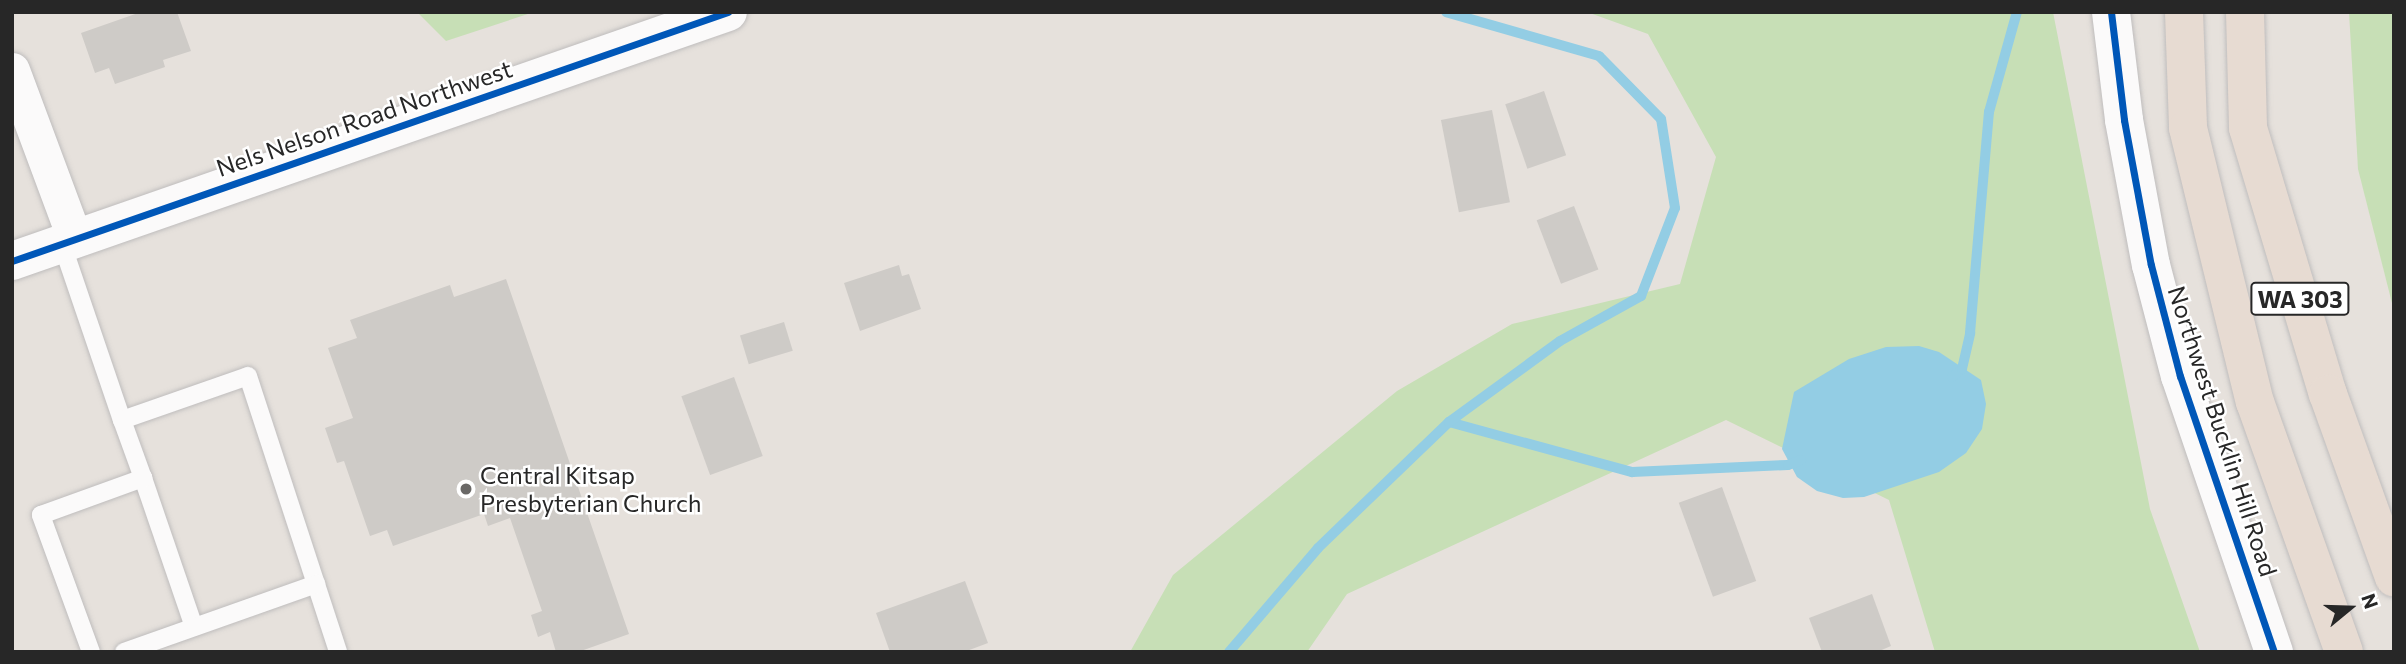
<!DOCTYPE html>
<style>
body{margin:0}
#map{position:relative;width:2406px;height:664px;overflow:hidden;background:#e6e1dc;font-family:Commissioner,sans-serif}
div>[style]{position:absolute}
.green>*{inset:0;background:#c7dfb6}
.water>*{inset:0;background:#93cde4}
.stream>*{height:10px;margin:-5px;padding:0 5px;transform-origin:5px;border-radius:5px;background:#93cde4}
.building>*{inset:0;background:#cecbc7;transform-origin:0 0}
.roads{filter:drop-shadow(0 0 2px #bfbdbd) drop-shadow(0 0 2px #bfbdbd)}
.lane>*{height:18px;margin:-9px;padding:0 9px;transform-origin:9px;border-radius:9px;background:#fbfafa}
.street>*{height:35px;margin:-17.5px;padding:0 17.5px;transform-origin:17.5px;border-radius:17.5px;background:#fbfafa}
.secondary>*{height:38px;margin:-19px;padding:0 19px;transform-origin:19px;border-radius:19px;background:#fbfafa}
.highway>*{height:38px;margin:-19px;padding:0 19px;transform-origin:19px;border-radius:19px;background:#e7dbd2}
.cycleway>*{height:7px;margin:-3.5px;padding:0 3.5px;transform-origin:3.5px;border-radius:3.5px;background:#0057b8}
.dots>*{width:19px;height:19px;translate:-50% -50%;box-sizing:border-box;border:4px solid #fff;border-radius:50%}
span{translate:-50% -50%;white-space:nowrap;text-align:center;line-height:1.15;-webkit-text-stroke:5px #fff;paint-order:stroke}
.shield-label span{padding:2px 5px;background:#fff;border:2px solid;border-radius:5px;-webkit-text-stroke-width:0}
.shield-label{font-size:23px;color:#272727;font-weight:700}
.street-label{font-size:24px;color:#272727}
.poi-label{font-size:24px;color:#272727}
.left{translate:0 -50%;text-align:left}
.frame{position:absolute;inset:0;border:14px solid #272727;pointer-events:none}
.north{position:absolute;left:2315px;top:573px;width:70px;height:70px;-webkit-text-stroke:5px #fff;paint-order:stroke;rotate:71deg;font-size:19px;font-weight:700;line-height:28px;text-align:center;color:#272727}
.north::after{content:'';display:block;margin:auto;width:24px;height:32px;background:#272727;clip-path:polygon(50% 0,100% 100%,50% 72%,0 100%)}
</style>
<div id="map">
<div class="green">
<div style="clip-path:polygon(417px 12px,534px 12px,446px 41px)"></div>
<div style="clip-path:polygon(1587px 12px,2053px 12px,2150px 509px,2200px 652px,1935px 652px,1889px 500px,1726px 420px,1347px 594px,1307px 652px,1130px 652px,1173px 575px,1397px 391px,1512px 324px,1680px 284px,1716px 157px,1648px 34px)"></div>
<div style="clip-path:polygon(2349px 12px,2394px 12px,2394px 311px,2358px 169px)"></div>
</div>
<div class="water">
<div style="clip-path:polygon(1919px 346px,1939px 352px,1981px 380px,1986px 404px,1982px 429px,1966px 453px,1939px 472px,1864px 497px,1843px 498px,1817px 491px,1797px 477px,1782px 449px,1794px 392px,1849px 359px,1886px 347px)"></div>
</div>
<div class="stream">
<div style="left:1952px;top:377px;width:13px;rotate:-39deg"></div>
<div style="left:1962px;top:369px;width:37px;rotate:-77deg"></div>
<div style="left:1970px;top:333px;width:222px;rotate:-85.1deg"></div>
<div style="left:1989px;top:112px;width:104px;rotate:-74.4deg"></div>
<div style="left:1449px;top:422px;width:190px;rotate:15.3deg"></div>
<div style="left:1632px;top:472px;width:156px;rotate:-2.6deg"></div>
<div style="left:1788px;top:465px;width:14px;rotate:-21deg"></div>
<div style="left:1229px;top:652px;width:137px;rotate:-49.4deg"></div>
<div style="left:1318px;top:548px;width:182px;rotate:-43.9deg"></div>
<div style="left:1449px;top:422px;width:137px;rotate:-36.1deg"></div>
<div style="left:1560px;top:341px;width:93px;rotate:-29.1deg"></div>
<div style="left:1641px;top:296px;width:94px;rotate:-68.9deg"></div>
<div style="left:1675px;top:208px;width:90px;rotate:-98.9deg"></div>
<div style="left:1661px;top:119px;width:88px;rotate:-134.5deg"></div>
<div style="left:1599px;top:56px;width:159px;rotate:-164deg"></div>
</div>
<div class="building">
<div style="clip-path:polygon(141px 12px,177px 12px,191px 51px,163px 60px,165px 67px,115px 84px,109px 68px,95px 73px,81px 33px)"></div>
<div style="left:1544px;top:91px;width:68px;height:41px;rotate:71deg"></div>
<div style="left:1492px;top:110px;width:94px;height:52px;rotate:79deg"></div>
<div style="left:1574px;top:206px;width:68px;height:40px;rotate:69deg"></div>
<div style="clip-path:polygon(899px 265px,902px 276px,909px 274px,921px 309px,860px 331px,844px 283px)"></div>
<div style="clip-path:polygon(506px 279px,629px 634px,578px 652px,556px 652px,550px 632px,538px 637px,531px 615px,542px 611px,510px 518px,488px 526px,484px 514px,393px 546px,387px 530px,370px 536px,344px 461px,337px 463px,325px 428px,353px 418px,328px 348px,357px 338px,350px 320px,450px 285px,454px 297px)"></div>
<div style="left:784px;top:322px;width:30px;height:46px;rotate:73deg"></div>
<div style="left:734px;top:377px;width:84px;height:56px;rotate:70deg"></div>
<div style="left:1722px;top:487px;width:100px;height:46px;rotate:70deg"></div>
<div style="clip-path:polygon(965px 581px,988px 643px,964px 652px,890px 652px,876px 613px)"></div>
<div style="clip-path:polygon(1872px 594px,1891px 646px,1877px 652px,1822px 652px,1809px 618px)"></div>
</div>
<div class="roads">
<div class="lane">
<div style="left:62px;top:244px;width:186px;rotate:71.2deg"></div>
<div style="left:122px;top:420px;width:133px;rotate:-19.2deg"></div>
<div style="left:248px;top:376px;width:290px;rotate:71.9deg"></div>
<div style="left:143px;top:478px;width:157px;rotate:71.1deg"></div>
<div style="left:91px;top:652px;width:146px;rotate:-110.1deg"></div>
<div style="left:41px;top:515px;width:109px;rotate:-19.9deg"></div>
<div style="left:143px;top:478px;width:62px;rotate:-109.9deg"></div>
<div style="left:124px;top:652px;width:204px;rotate:-19.5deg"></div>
</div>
<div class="street">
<div style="left:12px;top:70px;width:180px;rotate:69.6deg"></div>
</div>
<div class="secondary">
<div style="left:2111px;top:12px;width:109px;rotate:83.1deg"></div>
<div style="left:2124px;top:120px;width:147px;rotate:79.5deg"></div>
<div style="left:2151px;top:265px;width:115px;rotate:75.4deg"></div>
<div style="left:2180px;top:376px;width:292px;rotate:71.2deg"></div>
<div style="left:12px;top:261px;width:758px;rotate:-19.18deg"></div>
</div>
<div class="highway">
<div style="left:2184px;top:12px;width:116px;rotate:88deg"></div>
<div style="left:2188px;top:128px;width:282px;rotate:76.3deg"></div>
<div style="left:2255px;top:402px;width:265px;rotate:70.4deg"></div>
<div style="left:2245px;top:12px;width:116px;rotate:88.5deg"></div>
<div style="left:2248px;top:128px;width:278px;rotate:73.3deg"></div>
<div style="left:2328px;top:394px;width:195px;rotate:70.2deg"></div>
</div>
</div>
<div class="cycleway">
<div style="left:2111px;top:12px;width:109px;rotate:83.1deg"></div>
<div style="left:2124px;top:120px;width:147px;rotate:79.5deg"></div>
<div style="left:2151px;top:265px;width:115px;rotate:75.4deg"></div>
<div style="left:2180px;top:376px;width:292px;rotate:71.2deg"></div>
<div style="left:12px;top:261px;width:758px;rotate:-19.18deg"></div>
</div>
<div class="dots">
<div style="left:466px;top:489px;background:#6a6866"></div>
</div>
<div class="shield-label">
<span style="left:2300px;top:299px">WA 303</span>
</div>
<div class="street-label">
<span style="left:364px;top:118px;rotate:-19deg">Nels Nelson Road Northwest</span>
<span style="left:2223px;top:431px;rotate:72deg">Northwest Bucklin Hill Road</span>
</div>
<div class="poi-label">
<span class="left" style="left:480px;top:489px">Central Kitsap<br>Presbyterian Church</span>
</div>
<div class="frame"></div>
<div class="north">N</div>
</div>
